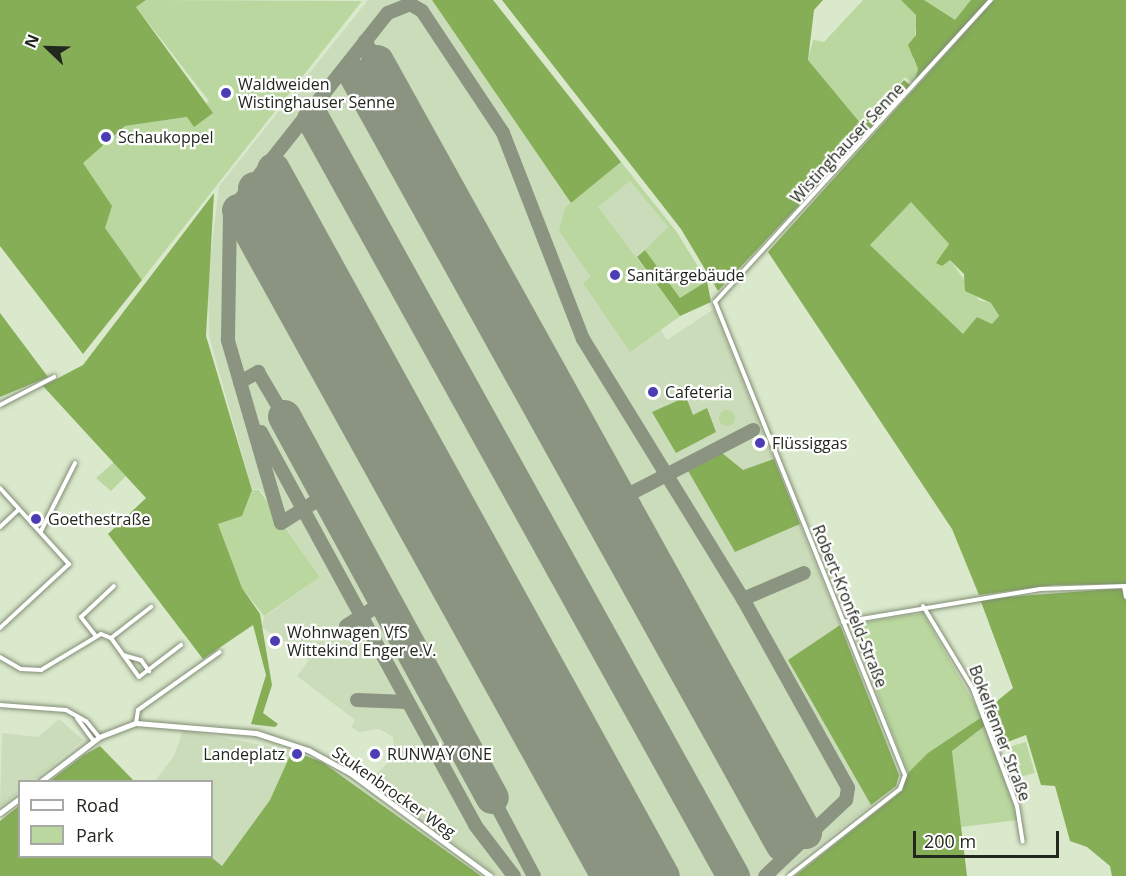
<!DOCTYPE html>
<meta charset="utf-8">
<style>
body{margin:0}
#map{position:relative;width:1126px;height:876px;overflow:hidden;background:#dae8cc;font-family:"Open Sans",sans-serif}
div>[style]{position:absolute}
.built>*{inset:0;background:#cbdcba}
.green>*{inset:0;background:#bad79f;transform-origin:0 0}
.round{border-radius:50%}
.forest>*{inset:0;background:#85ae56}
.stream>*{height:1.5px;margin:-0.75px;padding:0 0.75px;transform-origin:0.75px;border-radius:0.75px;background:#84ae56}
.taxiway>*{height:14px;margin:-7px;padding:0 7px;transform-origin:7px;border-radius:7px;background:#8a9480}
.runway>*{height:33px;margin:-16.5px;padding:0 16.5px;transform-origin:16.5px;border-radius:16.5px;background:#8a9480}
.roads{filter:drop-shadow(0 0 2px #808d74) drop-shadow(0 0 2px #808d74)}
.street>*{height:4px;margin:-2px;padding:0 2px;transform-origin:2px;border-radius:2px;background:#fff}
.secondary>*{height:5px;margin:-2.5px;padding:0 2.5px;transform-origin:2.5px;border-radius:2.5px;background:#fff}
.dots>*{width:16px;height:16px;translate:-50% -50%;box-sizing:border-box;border:3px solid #fff;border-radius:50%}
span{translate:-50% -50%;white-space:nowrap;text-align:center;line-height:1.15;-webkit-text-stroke:4.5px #fff;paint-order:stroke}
.poi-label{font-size:16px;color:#22281d}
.left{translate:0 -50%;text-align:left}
.right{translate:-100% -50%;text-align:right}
.street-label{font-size:16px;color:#22281d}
.legend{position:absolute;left:18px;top:780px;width:195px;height:78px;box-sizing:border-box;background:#fff;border:2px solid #a7a9a5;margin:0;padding:8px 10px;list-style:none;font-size:18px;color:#22281d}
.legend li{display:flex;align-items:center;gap:12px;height:30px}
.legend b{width:30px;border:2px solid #a7a9a5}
.north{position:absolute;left:18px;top:18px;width:60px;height:60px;-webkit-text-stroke:4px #fff;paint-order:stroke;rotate:293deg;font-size:16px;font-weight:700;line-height:24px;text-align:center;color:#22281d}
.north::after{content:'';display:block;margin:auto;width:21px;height:27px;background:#22281d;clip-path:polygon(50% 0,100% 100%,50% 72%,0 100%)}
.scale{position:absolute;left:913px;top:831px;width:146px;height:27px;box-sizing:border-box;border:3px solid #22281d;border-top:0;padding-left:8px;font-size:18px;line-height:21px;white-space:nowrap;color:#22281d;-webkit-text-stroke:4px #fff;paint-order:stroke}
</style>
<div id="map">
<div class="built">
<div style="clip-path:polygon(368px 0,432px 0,571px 203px,598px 207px,630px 181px,669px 228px,637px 257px,680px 316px,661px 330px,667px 340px,714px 309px,840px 625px,788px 660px,871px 805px,778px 876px,497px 876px,371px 779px,395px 756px,393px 737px,379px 729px,359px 732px,351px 727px,355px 720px,297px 676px,309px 660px,262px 627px,264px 617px,320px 577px,260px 489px,252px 489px,209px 336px,208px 279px,219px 186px)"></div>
<div style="clip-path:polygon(59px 719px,83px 740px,33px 781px,20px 782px,19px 792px,0 807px,2px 733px,38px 737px)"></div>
<div style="clip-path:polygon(183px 730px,292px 751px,270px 800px,222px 866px,210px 857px,212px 782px,154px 782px,174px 756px)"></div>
</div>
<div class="green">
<div style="clip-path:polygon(146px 0,362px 1px,142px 280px,104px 228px,82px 163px,125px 126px,188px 117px,209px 101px,136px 7px)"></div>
<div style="clip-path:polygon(863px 0,901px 0,917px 15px,913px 59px,918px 69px,914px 84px,905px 77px,862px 125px,808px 60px,813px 40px,824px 42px)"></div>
<div style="clip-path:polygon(913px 0,988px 0,954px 38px)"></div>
<div style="clip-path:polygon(621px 162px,676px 231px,707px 281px,680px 298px,645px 250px,668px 227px,630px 181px,598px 207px,680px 316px,630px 352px,583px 283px,591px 277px,559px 231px,565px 208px)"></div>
<div style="clip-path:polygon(911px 202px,949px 244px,936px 263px,950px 260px,979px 300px,991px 303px,999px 317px,992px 324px,963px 335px,869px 244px)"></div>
<div class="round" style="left:719px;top:410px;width:16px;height:16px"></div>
<div style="clip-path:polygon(114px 462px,126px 476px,111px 491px,96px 478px)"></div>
<div style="clip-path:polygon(252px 490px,259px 490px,320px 577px,264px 616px,242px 588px,218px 524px,242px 516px)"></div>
<div style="clip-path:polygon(923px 613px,982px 717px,908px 773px,855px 636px,859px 623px)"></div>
<div style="clip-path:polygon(986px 725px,1018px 820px,961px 827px,952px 751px)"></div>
<div style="left:1026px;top:742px;width:32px;height:16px;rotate:74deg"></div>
</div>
<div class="forest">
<div style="clip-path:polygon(0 0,146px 0,136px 7px,213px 113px,194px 127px,187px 117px,125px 126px,83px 163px,112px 206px,105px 228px,142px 280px,83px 354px,0 246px)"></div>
<div style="clip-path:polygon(432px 0,493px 0,621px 162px,571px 203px)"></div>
<div style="clip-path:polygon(502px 0,823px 0,814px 10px,808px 60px,862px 125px,904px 80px,911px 86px,718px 291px,681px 229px)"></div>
<div style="clip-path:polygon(901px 0,924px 0,955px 20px,971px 0,988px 0,914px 84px,918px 69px,908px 45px,916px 35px,916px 15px)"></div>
<div style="clip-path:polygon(evenodd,994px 0,1126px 0,1126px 584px,1054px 585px,979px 595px,952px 529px,768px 252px,994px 0,911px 202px,949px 244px,936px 263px,942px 266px,950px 260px,964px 274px,965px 291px,991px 303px,999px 316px,992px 324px,977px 317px,963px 334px,870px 245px,911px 202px)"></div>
<div style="clip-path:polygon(214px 193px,206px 336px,252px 490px,242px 516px,218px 524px,242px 588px,260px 614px,272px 685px,263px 713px,278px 724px,275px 727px,251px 724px,266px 675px,253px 625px,203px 659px,108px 534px,146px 498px,43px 386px,83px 365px)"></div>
<div style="clip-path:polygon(645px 250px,680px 298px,707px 281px,711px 302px,680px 316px,637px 257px)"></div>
<div style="clip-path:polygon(0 313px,48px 377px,0 397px)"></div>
<div style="clip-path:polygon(686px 397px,693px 415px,707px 408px,716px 432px,676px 453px,652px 412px)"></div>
<div style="clip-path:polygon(722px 453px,743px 470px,774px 459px,800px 524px,735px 552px,687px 469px)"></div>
<div style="clip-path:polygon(1126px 588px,1126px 876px,1112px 876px,1110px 866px,1087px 847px,1070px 841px,1055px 786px,1041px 785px,1026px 735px,1000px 745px,985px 711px,1013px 688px,980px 599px)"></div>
<div style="clip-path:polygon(840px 625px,899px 775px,896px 786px,871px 805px,788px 660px)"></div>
<div style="clip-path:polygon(982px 717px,986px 725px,952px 751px,967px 876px,795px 876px,902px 791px,908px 773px,928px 753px)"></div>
<div style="clip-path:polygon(100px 746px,134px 781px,50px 781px,84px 755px)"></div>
<div style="clip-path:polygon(292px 751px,322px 762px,481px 876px,0 876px,0 821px,19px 806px,20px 856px,210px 856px,222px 866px,270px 800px)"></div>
</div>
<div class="stream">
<div style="left:1091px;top:127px;width:84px;rotate:78.3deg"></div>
<div style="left:1108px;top:209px;width:28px;rotate:51deg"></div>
<div style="left:1056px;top:572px;width:9px;rotate:90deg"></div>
<div style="left:1054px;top:596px;width:55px;rotate:96.2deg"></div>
<div style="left:1048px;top:651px;width:45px;rotate:69.1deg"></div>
<div style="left:1064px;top:693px;width:32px;rotate:106deg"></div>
<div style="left:1055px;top:724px;width:78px;rotate:82.6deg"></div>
<div style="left:1065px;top:801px;width:37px;rotate:63deg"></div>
<div style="left:1084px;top:837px;width:53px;rotate:38.2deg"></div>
</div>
<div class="taxiway">
<div style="left:365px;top:41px;width:23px;rotate:59deg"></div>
<div style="left:446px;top:238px;width:26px;rotate:-31deg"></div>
<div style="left:303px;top:327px;width:49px;rotate:-31.8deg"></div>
<div style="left:240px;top:382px;width:21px;rotate:-29deg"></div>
<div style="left:258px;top:372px;width:51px;rotate:59.4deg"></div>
<div style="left:261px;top:432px;width:447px;rotate:61.4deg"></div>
<div style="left:475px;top:825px;width:64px;rotate:52.6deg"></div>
<div style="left:326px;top:495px;width:53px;rotate:148.1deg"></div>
<div style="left:281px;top:523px;width:191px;rotate:-106.2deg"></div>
<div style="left:228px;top:340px;width:128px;rotate:-89.1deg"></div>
<div style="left:230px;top:212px;width:254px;rotate:-51.6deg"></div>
<div style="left:388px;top:13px;width:24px;rotate:-22deg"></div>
<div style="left:410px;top:4px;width:14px;rotate:30deg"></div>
<div style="left:422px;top:11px;width:146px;rotate:56.4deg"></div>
<div style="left:503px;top:133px;width:221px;rotate:68.8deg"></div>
<div style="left:583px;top:339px;width:305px;rotate:58.4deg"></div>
<div style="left:743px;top:599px;width:216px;rotate:60.9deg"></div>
<div style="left:848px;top:788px;width:12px;rotate:99deg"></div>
<div style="left:846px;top:800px;width:111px;rotate:136.8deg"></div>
<div style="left:620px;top:499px;width:150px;rotate:-27.4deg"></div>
<div style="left:743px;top:599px;width:66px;rotate:-23.1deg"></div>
<div style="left:346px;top:626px;width:46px;rotate:-32.7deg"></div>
<div style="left:691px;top:681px;width:26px;rotate:-29deg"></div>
<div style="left:357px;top:700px;width:50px;rotate:2.3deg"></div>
<div style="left:437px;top:756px;width:29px;rotate:-29deg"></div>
<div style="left:492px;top:797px;width:89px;rotate:62deg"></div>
</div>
<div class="runway">
<div style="left:377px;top:61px;width:882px;rotate:60.96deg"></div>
<div style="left:355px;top:75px;width:880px;rotate:60.99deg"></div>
<div style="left:313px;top:119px;width:866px;rotate:60.98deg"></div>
<div style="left:273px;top:169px;width:807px;rotate:61.12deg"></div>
<div style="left:254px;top:188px;width:785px;rotate:61.15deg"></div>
<div style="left:238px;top:210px;width:761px;rotate:61.01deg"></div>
<div style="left:284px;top:416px;width:434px;rotate:61.4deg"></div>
</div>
<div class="roads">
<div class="street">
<div style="left:0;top:405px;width:61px;rotate:-27.4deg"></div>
<div style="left:0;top:488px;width:103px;rotate:47.8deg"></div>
<div style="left:69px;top:564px;width:94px;rotate:137.2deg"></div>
<div style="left:0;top:527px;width:26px;rotate:-43deg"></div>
<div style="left:41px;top:531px;width:76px;rotate:-63.4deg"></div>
<div style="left:1124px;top:586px;width:11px;rotate:80deg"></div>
<div style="left:923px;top:606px;width:97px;rotate:58.9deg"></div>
<div style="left:973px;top:689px;width:125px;rotate:69.4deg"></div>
<div style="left:1017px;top:806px;width:36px;rotate:81deg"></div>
<div style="left:843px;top:622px;width:200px;rotate:-9.5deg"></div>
<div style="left:1040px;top:589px;width:86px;rotate:-2deg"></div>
<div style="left:95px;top:635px;width:23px;rotate:-128deg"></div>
<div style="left:81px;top:617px;width:45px;rotate:-43.2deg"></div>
<div style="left:111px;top:638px;width:51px;rotate:-37.8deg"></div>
<div style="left:123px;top:655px;width:19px;rotate:16deg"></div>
<div style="left:141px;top:660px;width:14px;rotate:54deg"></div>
<div style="left:0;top:657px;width:24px;rotate:30deg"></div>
<div style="left:21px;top:669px;width:20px;rotate:3deg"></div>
<div style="left:41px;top:670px;width:70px;rotate:-31deg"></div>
<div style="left:101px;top:634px;width:11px;rotate:22deg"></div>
<div style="left:111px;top:638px;width:48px;rotate:54.3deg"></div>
<div style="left:139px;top:677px;width:53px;rotate:-37.3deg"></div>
<div style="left:0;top:705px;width:66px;rotate:4.3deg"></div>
<div style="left:66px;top:710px;width:23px;rotate:29deg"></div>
<div style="left:86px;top:721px;width:21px;rotate:51deg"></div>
<div style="left:77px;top:718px;width:27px;rotate:54deg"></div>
<div style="left:136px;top:723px;width:13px;rotate:-81deg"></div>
<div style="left:138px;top:710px;width:100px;rotate:-35.3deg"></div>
<div style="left:789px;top:876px;width:141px;rotate:-38.1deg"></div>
<div style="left:900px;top:789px;width:15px;rotate:-70deg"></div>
<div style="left:905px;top:775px;width:510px;rotate:-111.88deg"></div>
<div style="left:715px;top:302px;width:409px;rotate:-47.6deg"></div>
</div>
<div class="secondary">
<div style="left:40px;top:782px;width:74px;rotate:-37.3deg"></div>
<div style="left:99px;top:737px;width:40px;rotate:-21deg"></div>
<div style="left:136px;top:723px;width:120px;rotate:4.8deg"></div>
<div style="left:256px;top:733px;width:55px;rotate:18.1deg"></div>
<div style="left:308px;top:750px;width:48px;rotate:28.7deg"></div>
<div style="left:350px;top:773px;width:174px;rotate:36.3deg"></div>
<div style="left:0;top:813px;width:25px;rotate:-37deg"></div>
</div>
</div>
<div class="dots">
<div style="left:226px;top:93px;background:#4b3eb5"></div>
<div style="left:106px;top:137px;background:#4b3eb5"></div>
<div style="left:615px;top:275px;background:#4b3eb5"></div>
<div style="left:653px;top:392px;background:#4b3eb5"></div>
<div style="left:760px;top:443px;background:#4b3eb5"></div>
<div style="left:36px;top:519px;background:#4b3eb5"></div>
<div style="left:275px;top:641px;background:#4b3eb5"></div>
<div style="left:297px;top:754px;background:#4b3eb5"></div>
<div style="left:375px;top:754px;background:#4b3eb5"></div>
</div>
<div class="poi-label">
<span class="left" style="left:238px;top:93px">Waldweiden<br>Wistinghauser Senne</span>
<span class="left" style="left:118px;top:137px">Schaukoppel</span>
<span class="left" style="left:627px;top:275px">Sanitärgebäude</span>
<span class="left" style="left:665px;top:392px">Cafeteria</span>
<span class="left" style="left:772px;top:443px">Flüssiggas</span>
<span class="left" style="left:48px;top:519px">Goethestraße</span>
<span class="left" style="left:287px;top:641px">Wohnwagen VfS<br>Wittekind Enger e.V.</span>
<span class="right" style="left:285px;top:754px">Landeplatz</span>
<span class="left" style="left:387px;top:754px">RUNWAY ONE</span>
</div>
<div class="street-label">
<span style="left:847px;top:143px;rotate:-47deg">Wistinghauser Senne</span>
<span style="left:850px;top:606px;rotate:68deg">Robert-Kronfeld-Straße</span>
<span style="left:1000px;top:733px;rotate:69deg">Bokelfenner Straße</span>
<span style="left:394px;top:792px;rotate:35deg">Stukenbrocker Weg</span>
</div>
<ul class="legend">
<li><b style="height:8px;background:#fff"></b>Road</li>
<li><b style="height:16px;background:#bad79f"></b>Park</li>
</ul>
<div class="north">N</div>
<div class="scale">200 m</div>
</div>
